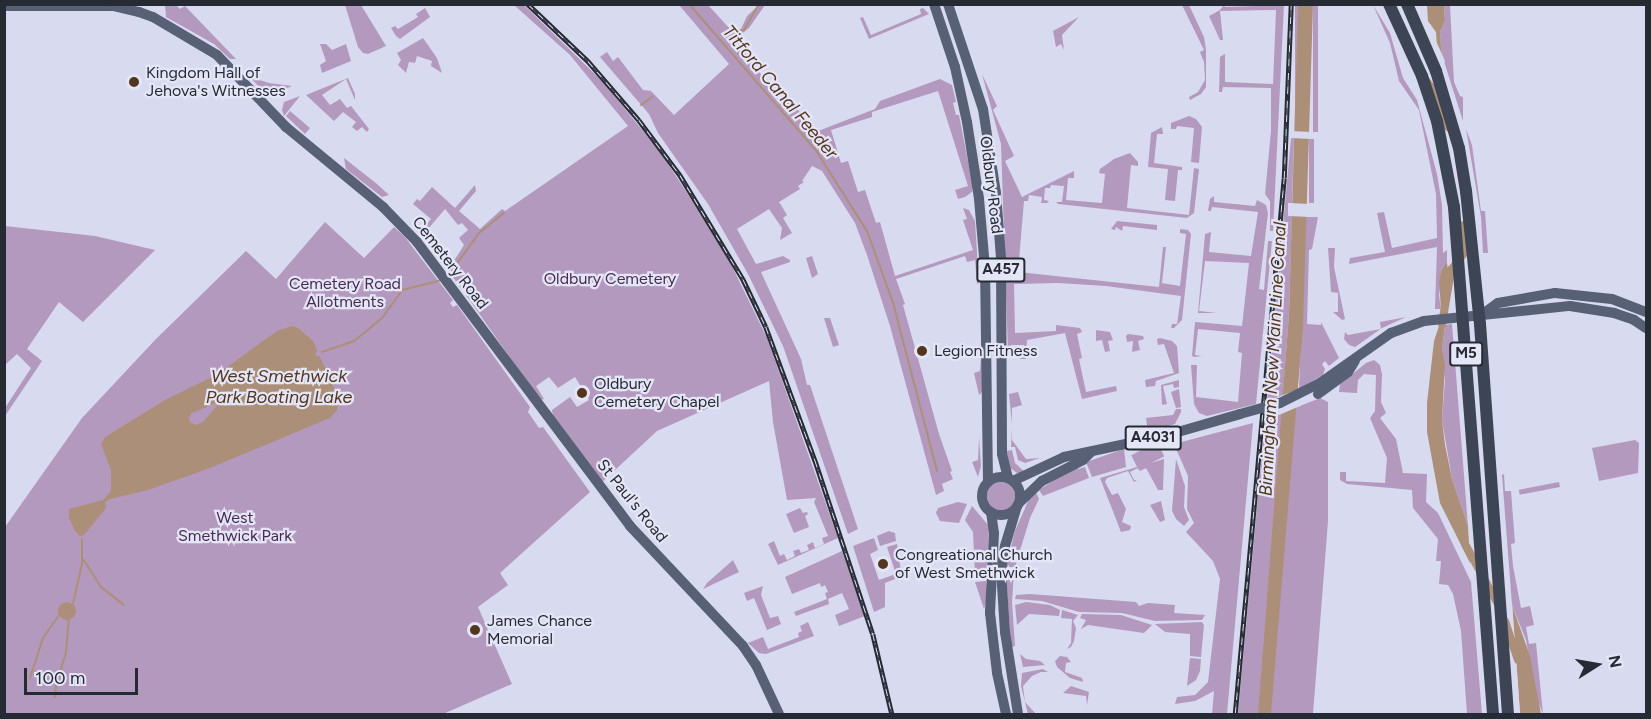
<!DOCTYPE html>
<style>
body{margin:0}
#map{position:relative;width:1651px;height:719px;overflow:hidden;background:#d8daf0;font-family:Figtree,sans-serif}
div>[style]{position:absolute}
.green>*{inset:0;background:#b499be;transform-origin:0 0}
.round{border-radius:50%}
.water>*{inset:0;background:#ac8f78}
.pier>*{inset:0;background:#d8daf0;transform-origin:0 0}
.stream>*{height:2px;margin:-1px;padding:0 1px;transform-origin:1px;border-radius:1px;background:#ac8f78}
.canal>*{height:8px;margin:-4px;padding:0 4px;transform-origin:4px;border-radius:4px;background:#ac8f78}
.major>*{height:10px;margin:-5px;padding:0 5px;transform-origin:5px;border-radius:5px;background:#576075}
.major>.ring{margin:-5px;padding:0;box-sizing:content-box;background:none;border:10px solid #576075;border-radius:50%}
.rail>*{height:4.5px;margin-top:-2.25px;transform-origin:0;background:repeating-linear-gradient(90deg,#e4e6f8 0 7px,#262a33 0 14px);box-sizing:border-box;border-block:2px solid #262a33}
.major-bridge>*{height:10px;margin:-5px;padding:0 5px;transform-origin:5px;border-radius:5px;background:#576075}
.highway-bridge>*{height:12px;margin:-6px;padding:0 6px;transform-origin:6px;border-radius:6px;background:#3d4454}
.dots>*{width:16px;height:16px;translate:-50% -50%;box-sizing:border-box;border:3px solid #e4e6f8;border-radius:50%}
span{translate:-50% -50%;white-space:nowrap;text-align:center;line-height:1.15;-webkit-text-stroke:4.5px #e4e6f8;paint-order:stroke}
.shield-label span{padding:2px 4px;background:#e4e6f8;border:2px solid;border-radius:4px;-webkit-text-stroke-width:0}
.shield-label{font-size:15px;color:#262a33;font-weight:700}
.poi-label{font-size:16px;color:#262a33}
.left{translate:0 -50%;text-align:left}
.street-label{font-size:16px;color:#262a33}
.park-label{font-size:16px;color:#472b51}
.water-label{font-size:18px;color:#53361d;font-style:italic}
.frame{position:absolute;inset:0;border:6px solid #262a33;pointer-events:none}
.north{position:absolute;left:1567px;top:635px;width:60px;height:60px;-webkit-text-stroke:4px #e4e6f8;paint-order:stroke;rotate:79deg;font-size:16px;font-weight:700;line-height:24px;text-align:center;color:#262a33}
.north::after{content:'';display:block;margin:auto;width:21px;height:27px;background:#262a33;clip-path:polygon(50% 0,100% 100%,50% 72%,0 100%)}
.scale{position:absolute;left:24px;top:668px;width:114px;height:27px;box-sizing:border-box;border:3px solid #262a33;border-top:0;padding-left:8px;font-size:18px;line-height:21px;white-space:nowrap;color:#262a33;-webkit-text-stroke:4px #e4e6f8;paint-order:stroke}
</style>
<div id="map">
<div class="green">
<div style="clip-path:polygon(165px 5px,176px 5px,180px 9px,185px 6px,236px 59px,230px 59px,214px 44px,166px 17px)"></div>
<div style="clip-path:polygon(345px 5px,361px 5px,386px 46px,368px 54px,363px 53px,358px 47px)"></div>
<div style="clip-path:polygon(514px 5px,524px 5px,603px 82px,661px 153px,724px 250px,767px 338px,838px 538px,778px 565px,768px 544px,774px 541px,780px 556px,784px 554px,787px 560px,795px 556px,793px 551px,799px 549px,801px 553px,809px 550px,807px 545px,813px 542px,815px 548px,824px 544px,822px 538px,828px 536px,814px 502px,816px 498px,787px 500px,773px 422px,769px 381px,657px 431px,601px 483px,553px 417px,552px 410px,570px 397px,577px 407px,589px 400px,575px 377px,558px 388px,549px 377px,536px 386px,544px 399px,540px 400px,466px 295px,469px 293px,466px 288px,462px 290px,448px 270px,464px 245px,459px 238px,468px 230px,462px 223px,458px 225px,445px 209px,422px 236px,419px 234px,431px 219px,413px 204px,417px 199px,420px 201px,432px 187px,455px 208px,475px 185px,476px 191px,459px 211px,480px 229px,502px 209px,505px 211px,628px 126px,570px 55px)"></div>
<div style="clip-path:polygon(679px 5px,708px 5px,731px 30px,741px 29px,747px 16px,759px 5px,765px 5px,749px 28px,735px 39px,779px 99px,792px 100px,813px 133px,875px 109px,880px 101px,940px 79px,952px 85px,956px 102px,953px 103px,956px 115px,959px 115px,973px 187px,972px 192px,965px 197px,958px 199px,955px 190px,968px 186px,938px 91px,872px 112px,872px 117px,831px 130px,841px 163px,848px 161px,858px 192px,865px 190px,876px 223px,880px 222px,895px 276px,973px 250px,963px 220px,967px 219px,963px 208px,969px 210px,975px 221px,979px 283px,977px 284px,975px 260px,967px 262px,965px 256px,896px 279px,905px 304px,903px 305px,939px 434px,952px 471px,950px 472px,953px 479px,942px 484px,944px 491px,936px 495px,890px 326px,867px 255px,855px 223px,822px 171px,812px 166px,802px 181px,804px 182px,798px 186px,800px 189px,779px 202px,787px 215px,783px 218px,792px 233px,780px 240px,782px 228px,769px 209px,737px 229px,756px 264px,783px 256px,790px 260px,790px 262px,761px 272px,801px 359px,807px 385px,810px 385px,858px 529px,848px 534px,783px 346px,748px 274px,708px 204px,658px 133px,649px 114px,600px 57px,607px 52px,613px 61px,618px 57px,643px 90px,651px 91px,674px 115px,729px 64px)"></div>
<div style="clip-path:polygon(1182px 5px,1189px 5px,1204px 37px,1206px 50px,1206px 87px,1201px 94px,1190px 100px,1189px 97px,1198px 92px,1205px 80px,1204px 62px,1200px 52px,1204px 50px)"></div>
<div style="clip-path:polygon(1224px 5px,1225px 7px,1284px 5px,1273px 231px,1270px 231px,1270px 201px,1265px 194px,1271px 131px,1271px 88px,1223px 87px,1222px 92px,1219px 92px,1220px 57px,1223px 55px,1225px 54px,1225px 82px,1273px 84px,1276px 10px,1220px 11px,1223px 40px,1220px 40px,1209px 16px,1220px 10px)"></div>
<div style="left:1295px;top:5px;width:3px;height:126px"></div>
<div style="left:1313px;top:5px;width:5px;height:127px"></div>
<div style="clip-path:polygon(1373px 5px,1390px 33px,1403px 78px,1417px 100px,1437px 174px,1442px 205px,1443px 253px,1447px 250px,1447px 262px,1442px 269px,1439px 295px,1441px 309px,1435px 309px,1437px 247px,1349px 264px,1350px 258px,1385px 252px,1377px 213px,1384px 212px,1392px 248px,1437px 238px,1436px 194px,1419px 110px,1399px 81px,1390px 43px)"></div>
<div style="clip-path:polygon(1444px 5px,1450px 5px,1454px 82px,1460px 96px,1463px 97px,1463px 121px,1441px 52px,1440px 32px,1445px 21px)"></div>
<div style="clip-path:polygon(425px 8px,430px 17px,400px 39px,396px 36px,391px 28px,395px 26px,398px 29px,418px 17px,416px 14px)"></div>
<div style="clip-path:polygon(923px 8px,929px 14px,869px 39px,860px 18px,863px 17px,871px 35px,921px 14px,920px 9px)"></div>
<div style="clip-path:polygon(1079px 17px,1062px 35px,1064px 50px,1061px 44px,1056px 47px,1053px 31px)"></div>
<div style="clip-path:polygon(423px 38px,437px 58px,442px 73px,431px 66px,432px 61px,417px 56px,415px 63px,409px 62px,406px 73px,398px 65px,401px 60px,397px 53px)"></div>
<div style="clip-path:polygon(320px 44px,326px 44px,332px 50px,346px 44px,351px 61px,322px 73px,320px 65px,326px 61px)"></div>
<div style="clip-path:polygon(982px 74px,997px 106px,993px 110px,1014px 156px,1005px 161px,1022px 197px,1074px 171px,1074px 178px,1068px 178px,1066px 200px,1102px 203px,1105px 174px,1099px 173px,1100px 169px,1114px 159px,1130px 153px,1138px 162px,1138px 166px,1131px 165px,1127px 208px,1189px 215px,1194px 168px,1199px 169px,1194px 213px,1187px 218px,1058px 204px,1056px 202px,1062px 202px,1064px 186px,1051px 185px,1050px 188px,1045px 188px,1044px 200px,1049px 201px,1047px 203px,1041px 203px,1042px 197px,1029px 195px,1028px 201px,1024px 201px,1018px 272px,1159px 287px,1163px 247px,1166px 247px,1162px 283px,1180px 286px,1186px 234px,1180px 233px,1180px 229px,1188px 230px,1191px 234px,1182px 320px,1174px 328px,1171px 328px,1172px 324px,1177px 324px,1181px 296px,1106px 286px,1058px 283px,1014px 284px,1015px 333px,1056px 331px,1056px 325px,1080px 328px,1082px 332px,1077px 334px,1082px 358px,1079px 359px,1086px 392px,1116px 386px,1117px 391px,1082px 399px,1065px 333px,1027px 340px,1026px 359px,1019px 359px,1024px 357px,1024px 345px,1011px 345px,1008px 352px,1001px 144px)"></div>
<div style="clip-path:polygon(250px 77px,269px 83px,292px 86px,276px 93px,265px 93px)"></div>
<div style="clip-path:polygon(348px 78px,355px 94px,355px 100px,346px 79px,322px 95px,330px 105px,340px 99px,347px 108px,351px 106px,369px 129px,367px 132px,362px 127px,357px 131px,352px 127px,356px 122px,343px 112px,334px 121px,306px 95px)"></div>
<div style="clip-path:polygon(300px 96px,284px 116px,282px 110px,284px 102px)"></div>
<div style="clip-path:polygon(290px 111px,310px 128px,305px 134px,286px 116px)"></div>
<div style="clip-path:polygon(1189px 116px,1196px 119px,1202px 127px,1199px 163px,1191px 162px,1194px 128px,1177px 126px,1176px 129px,1171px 129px,1171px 123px)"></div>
<div style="clip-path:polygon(1162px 127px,1163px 134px,1157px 134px,1154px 163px,1182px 167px,1182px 170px,1178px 170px,1175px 201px,1165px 200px,1168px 169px,1148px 167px,1151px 133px)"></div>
<div style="clip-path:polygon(1466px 129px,1472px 145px,1481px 211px,1485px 211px,1488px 253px,1483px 253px,1481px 217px)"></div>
<div style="clip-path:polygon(1291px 138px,1294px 138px,1292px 203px,1288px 203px,1288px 215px,1292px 216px,1289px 314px,1283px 395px,1267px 401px)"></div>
<div style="left:1309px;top:139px;width:5px;height:64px"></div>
<div style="clip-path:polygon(344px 158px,377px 184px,389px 195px,382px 197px,346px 169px)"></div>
<div style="clip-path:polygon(1214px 196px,1214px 202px,1255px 206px,1257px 200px,1266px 205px,1268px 213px,1259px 289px,1264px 290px,1268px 241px,1272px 241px,1256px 404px,1207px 416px,1199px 413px,1194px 404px,1191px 365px,1197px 365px,1196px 397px,1238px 402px,1242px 353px,1238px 352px,1240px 333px,1198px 329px,1195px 355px,1201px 356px,1195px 357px,1192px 356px,1195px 322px,1242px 326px,1249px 263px,1205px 261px,1199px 311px,1217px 313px,1198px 313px,1205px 234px,1211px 232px,1209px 252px,1251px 256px,1258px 212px,1212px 207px,1211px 211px,1208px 211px,1210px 199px)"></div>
<div style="clip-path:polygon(1306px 217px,1318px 217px,1312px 249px,1309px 250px,1307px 324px,1321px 325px,1321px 322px,1339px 358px,1329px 366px,1325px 361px,1322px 364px,1325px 369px,1323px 375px,1299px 389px)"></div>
<div style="clip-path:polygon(1117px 221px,1157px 225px,1157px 230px,1123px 226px,1122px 231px,1116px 227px,1115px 230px,1111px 229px)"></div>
<div style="clip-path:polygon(325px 222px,364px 258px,394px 227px,404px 236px,453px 300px,450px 303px,453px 307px,457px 305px,530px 407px,528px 412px,539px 428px,543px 427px,590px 492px,500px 573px,508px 585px,478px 607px,512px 684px,443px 714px,5px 714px,5px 527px,82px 418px,155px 340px,246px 251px,276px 279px)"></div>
<div style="clip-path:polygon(5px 226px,95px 236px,155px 250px,83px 322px,59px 302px,27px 349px,42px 361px,5px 416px,5px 408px,31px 368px,17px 354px,5px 365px)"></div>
<div style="clip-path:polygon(1328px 248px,1335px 248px,1334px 267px,1345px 319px,1342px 320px,1333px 312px,1338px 312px,1338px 293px,1331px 292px)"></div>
<div style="clip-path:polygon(812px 256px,818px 274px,812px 278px,806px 258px)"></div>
<div style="clip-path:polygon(1406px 317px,1382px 328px,1355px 347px,1349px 345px,1344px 339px,1345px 332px,1348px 335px,1381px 329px,1380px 322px)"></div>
<div style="clip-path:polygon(824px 318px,830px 318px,839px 345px,833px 347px)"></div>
<div style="clip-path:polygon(1452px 324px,1462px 450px,1468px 526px,1452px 479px,1442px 420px,1445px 380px,1442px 349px,1445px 325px)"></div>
<div style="clip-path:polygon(1096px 330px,1110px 332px,1113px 340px,1108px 341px,1110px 351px,1105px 352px,1102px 340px,1096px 341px)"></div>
<div style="clip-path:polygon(1128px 334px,1143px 336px,1144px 339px,1138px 341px,1140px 350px,1132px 352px,1133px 341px,1127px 342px,1126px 336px)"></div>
<div style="clip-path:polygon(1160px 338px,1172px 341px,1177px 346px,1179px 373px,1156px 381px,1155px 386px,1146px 387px,1145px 380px,1174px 373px,1164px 344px,1158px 345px,1157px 339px)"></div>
<div style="clip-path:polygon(976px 348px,983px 352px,982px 392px,979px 395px,974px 373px,980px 371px,981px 357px)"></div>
<div style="clip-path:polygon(1374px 360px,1380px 365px,1382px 374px,1381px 402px,1386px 413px,1380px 418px,1396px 439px,1403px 473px,1427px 474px,1426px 502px,1438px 513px,1471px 582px,1482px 714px,1467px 714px,1461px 631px,1453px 594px,1448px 585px,1439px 584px,1441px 561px,1436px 561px,1438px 539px,1413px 508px,1412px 490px,1347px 484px,1340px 480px,1340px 472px,1346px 472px,1346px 481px,1385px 483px,1387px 458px,1370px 418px,1375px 411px,1376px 375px,1364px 374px,1358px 380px,1357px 393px,1339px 392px,1340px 384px,1366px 363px)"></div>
<div style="clip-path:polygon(1179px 380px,1179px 387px,1174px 388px,1173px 384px,1163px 386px,1167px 404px,1162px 405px,1161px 385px)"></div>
<div style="clip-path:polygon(1179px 389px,1181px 407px,1176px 408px,1171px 392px)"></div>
<div style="clip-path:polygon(1018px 392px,1022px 405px,1012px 408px,1012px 424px,1009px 394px)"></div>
<div style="clip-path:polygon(1320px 398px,1328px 402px,1328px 521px,1313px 714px,1238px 714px,1265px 420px)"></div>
<div style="clip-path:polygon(1176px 409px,1181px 409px,1181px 412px,1175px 424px,1148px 432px,1146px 418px,1173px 415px)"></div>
<div style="clip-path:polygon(1253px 423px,1227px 714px,1212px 714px,1214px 691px,1195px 701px,1175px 704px,1177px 697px,1195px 695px,1208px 682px,1220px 579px,1213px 561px,1186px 532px,1194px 523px,1187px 509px,1188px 476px,1174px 444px)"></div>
<div style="clip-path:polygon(1012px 428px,1012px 440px,1026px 459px,1040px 458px,1025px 463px,1018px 460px,1015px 447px,1011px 447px)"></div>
<div style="clip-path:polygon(979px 437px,981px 466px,978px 477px,972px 462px,978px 460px)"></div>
<div style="clip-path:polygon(1635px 440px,1639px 443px,1638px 473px,1599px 481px,1592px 448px)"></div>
<div style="left:1157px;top:442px;width:16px;height:29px;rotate:63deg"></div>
<div style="clip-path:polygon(1124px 449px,1126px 467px,1092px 477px,1086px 462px)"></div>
<div style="clip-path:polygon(1012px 450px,1015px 463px,1026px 473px,1017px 473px,1010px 468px,1006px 451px)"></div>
<div style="clip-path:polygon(1164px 459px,1163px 490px,1158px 490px,1146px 468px,1140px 471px,1138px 468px,1130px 472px,1134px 480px,1137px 480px,1134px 482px,1128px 471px,1107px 478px,1105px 482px,1112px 495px,1118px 493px,1126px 509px,1122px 522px,1131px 526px,1130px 530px,1121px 532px,1100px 478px)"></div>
<div style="clip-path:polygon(1176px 459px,1185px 486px,1184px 507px,1189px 520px,1184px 526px,1176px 519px,1172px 511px)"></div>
<div style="clip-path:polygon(1077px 465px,1078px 469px,1085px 467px,1089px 478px,1043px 496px,1039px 490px)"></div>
<div style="clip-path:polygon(1504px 474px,1505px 491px,1511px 491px,1515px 543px,1511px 544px,1513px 566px,1521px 608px,1530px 606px,1534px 625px,1526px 627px,1529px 644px,1536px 643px,1543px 714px,1536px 696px,1526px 640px,1512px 605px,1502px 475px)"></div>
<div style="left:1559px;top:482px;width:5px;height:41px;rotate:79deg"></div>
<div class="round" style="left:987px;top:482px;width:28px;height:28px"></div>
<div style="clip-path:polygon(1036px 492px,1039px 499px,1030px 518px,1015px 567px,1006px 567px,1015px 531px,1029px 499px)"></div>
<div style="clip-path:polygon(1161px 501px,1165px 520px,1160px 522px,1150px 505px)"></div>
<div style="clip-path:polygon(958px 502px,967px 504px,959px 523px,940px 521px,936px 513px,938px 508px)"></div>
<div style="clip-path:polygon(972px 506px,989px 526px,987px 576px,975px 576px,973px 532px,965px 520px)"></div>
<div style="clip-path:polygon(800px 508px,803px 513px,807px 512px,808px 514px,805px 516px,809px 527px,794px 533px,786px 514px)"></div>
<div style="clip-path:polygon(889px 531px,895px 533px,896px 541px,880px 546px,877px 536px)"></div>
<div style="clip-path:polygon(874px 538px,878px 550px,870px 554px,879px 580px,896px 574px,887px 547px,897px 544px,901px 572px,900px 577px,885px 583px,885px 607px,874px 612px,853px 546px)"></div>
<div style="clip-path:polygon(842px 551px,865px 616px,839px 626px,835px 615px,849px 609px,842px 593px,828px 599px,829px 604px,796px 616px,794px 612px,827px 599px,825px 593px,828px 592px,825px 585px,821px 587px,820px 583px,792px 594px,785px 577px)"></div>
<div style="clip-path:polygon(733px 560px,739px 572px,703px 589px,707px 583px)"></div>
<div style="clip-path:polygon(1006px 572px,1014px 572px,1012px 602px,1015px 646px,1011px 647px)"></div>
<div style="clip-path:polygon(986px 581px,986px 602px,984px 609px,975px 582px)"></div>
<div style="clip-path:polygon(763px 586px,761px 595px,770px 618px,778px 616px,781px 624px,767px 630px,754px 598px,747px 601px,744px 593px)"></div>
<div style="clip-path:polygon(1030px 594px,1136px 602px,1139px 606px,1148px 603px,1175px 605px,1174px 613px,1205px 615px,1202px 620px,1155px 621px,1122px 613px,1079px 612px,1042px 601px,1015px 599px,1016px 595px)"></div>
<div style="clip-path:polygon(1026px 602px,1050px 605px,1060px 610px,1059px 616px,1029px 614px,1017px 625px,1015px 605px)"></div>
<div style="clip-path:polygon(1062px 610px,1078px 615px,1073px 621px,1076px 628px,1074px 641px,1071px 647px,1067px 649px,1071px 643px,1072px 619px,1061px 618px)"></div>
<div style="clip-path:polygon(1082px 614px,1121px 615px,1152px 625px,1144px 633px,1088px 625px,1081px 629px,1086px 620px,1080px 618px)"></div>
<div style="clip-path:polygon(808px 622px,814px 636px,766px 654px,759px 653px,748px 643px,763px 637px,768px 649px,799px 637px,798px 633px,802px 631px,800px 626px)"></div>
<div style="clip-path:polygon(1202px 622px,1204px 625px,1201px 657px,1190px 656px,1190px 634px,1165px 632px,1155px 624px)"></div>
<div style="clip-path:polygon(1020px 654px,1026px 659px,1040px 661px,1045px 665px,1023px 667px)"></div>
<div style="clip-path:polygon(1060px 656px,1067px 657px,1071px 662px,1066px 663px,1065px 672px,1082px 678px,1083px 682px,1070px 678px,1057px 667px,1055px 661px)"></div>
<div style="clip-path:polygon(1190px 658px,1201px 659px,1200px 671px,1196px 680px,1187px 686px)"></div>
<div style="clip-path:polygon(1043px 669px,1048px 672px,1041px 672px,1032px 676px,1023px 686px,1025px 702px,1036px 714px,1028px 714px,1021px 686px,1022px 673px)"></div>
<div style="clip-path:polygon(1071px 686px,1089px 692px,1087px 705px,1086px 696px,1063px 693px)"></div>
</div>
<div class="water">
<div style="clip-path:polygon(1298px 5px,1313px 5px,1303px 327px,1271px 714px,1258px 714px,1289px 314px)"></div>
<div style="clip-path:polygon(1427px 5px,1444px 5px,1445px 21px,1440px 32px,1442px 64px,1438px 64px,1436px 32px,1428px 21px)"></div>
<div style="clip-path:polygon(1447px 262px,1450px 294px,1447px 308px,1441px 309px,1439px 281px,1442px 269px)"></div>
<div style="clip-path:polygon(1445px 325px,1442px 349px,1445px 365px,1442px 420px,1445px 445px,1452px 479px,1468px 526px,1470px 563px,1440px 503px,1427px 432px,1427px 403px,1434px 341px,1439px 326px)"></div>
<div style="clip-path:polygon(evenodd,292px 326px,298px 328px,313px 341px,317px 350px,315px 355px,320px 357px,327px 372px,339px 400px,337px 410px,330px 418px,210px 468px,148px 490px,110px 499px,105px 502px,106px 508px,84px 535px,80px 536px,75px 531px,69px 518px,69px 509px,103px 500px,111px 491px,111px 470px,101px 444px,105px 437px,165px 400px,216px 375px,277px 331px,292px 326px,221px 401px,203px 422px,196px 425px,190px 422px,189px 417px,192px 413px,221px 401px)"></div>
<div class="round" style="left:58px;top:602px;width:18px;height:18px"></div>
<div style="clip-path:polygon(1512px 605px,1530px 656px,1541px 714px,1520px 714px)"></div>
</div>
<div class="pier">
<div style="clip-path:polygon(1433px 34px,1445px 61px,1443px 66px,1435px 64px)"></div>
<div style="left:1291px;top:131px;width:21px;height:7px;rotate:3deg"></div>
<div style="left:1289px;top:203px;width:21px;height:13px;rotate:3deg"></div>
<div style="clip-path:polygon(1302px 388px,1300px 406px,1279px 415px,1280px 396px)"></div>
<div style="clip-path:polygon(1512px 602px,1518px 684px,1520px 714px,1517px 714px,1515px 684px,1509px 605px)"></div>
</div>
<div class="stream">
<div style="left:689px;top:4px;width:196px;rotate:49.1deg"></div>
<div style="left:817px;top:152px;width:93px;rotate:57.7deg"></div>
<div style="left:867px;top:231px;width:77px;rotate:70.1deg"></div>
<div style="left:893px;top:303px;width:174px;rotate:75.3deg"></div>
<div style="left:730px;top:33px;width:14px;rotate:-12deg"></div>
<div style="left:744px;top:30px;width:30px;rotate:-60deg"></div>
<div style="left:641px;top:105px;width:14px;rotate:-36deg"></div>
<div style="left:450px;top:273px;width:49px;rotate:-54.1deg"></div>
<div style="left:479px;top:233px;width:32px;rotate:-39deg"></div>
<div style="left:322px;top:352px;width:34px;rotate:-19deg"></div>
<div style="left:354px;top:341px;width:36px;rotate:-39deg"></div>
<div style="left:382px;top:318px;width:34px;rotate:-54deg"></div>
<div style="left:402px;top:290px;width:38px;rotate:-14deg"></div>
<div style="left:83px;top:559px;width:33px;rotate:57deg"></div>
<div style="left:101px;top:587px;width:29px;rotate:38deg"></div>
<div style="left:73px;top:604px;width:41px;rotate:-77.3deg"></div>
<div style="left:82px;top:564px;width:25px;rotate:-90deg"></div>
<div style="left:30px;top:678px;width:42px;rotate:-72deg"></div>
<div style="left:43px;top:638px;width:29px;rotate:-55deg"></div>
<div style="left:55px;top:697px;width:12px;rotate:-85deg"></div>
<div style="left:56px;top:685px;width:34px;rotate:-73deg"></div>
<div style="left:66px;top:652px;width:34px;rotate:-85deg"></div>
</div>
<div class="canal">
<div style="left:1427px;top:82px;width:10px;rotate:53deg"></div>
<div style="left:1433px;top:90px;width:40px;rotate:68deg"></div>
<div style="left:1442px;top:324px;width:55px;rotate:-80.5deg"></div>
<div style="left:1451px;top:270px;width:23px;rotate:-52deg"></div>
<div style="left:1465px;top:252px;width:27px;rotate:-92deg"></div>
<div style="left:1465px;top:544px;width:68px;rotate:61.2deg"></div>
<div style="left:1505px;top:621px;width:41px;rotate:71.6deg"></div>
</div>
<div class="major">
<div style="left:934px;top:4px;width:66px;rotate:71.6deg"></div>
<div style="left:955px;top:67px;width:56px;rotate:77.7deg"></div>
<div style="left:967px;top:122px;width:78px;rotate:81.1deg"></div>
<div style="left:979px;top:199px;width:68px;rotate:85deg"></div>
<div style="left:985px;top:267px;width:215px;rotate:89.2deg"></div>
<div style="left:948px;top:4px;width:111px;rotate:71.6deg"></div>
<div style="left:983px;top:109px;width:85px;rotate:81.2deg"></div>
<div style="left:996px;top:193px;width:65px;rotate:85.6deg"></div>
<div style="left:1001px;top:258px;width:196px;rotate:89.7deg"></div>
<div style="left:1002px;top:454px;width:25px;rotate:76deg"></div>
<div style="left:4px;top:6px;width:109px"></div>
<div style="left:113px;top:6px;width:27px;rotate:13deg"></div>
<div style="left:139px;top:12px;width:15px;rotate:20deg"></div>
<div style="left:153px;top:17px;width:74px;rotate:30.7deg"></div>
<div style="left:217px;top:55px;width:100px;rotate:46.2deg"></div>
<div style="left:286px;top:127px;width:126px;rotate:39.5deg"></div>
<div style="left:383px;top:207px;width:49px;rotate:45.8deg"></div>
<div style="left:417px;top:242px;width:355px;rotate:53.1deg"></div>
<div style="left:630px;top:526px;width:165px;rotate:46.7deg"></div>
<div style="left:743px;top:646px;width:23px;rotate:56deg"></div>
<div style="left:756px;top:665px;width:54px;rotate:64.9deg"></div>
<div style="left:1484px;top:313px;width:17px;rotate:-36deg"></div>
<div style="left:1498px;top:303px;width:58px;rotate:-10deg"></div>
<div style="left:1555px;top:293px;width:57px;rotate:6deg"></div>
<div style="left:1612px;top:299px;width:36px;rotate:21deg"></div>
<div style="left:1320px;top:383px;width:87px;rotate:-35.2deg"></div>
<div style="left:1391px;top:333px;width:35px;rotate:-20deg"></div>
<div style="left:1424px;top:321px;width:147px;rotate:-5.9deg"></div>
<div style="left:1570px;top:306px;width:45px;rotate:9deg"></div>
<div style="left:1614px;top:313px;width:21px;rotate:19deg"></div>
<div style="left:1634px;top:320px;width:14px;rotate:34deg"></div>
<div style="left:1318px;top:394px;width:37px;rotate:-36deg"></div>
<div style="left:1348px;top:372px;width:13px;rotate:-58deg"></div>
<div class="ring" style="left:982px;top:477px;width:28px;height:28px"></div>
<div style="left:1013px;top:481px;width:56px;rotate:-25.2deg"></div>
<div style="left:1064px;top:457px;width:102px;rotate:-11.9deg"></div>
<div style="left:1164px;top:436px;width:79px;rotate:-16.1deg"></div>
<div style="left:1019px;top:503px;width:32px;rotate:-44deg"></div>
<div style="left:1042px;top:481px;width:46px;rotate:-27.1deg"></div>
<div style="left:1083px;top:460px;width:11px;rotate:-45deg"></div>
<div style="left:1017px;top:506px;width:42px;rotate:106.7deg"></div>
<div style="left:1005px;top:546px;width:24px;rotate:99deg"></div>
<div style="left:1001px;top:570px;width:62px;rotate:86.3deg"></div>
<div style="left:1005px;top:632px;width:83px;rotate:81deg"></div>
<div style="left:991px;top:512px;width:21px;rotate:82deg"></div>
<div style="left:994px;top:533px;width:80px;rotate:92.9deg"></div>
<div style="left:990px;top:613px;width:60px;rotate:83.3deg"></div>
<div style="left:997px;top:673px;width:42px;rotate:77.6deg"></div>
</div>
<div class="rail">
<div style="left:528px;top:4px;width:83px;rotate:43.5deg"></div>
<div style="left:588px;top:61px;width:78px;rotate:49.2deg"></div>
<div style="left:639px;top:120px;width:69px;rotate:53.3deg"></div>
<div style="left:680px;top:175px;width:122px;rotate:58.8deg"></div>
<div style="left:743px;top:279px;width:53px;rotate:64.4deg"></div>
<div style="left:766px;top:327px;width:142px;rotate:69.8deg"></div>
<div style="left:815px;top:460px;width:183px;rotate:71.6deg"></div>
<div style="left:873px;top:634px;width:82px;rotate:76.6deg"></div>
<div style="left:1235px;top:714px;width:538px;rotate:-84.78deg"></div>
<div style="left:1284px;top:178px;width:174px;rotate:-87.7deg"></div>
</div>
<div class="major-bridge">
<div style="left:1240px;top:414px;width:41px;rotate:-15.4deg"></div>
<div style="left:1280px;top:403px;width:45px;rotate:-26.6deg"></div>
</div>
<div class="highway-bridge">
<div style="left:1389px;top:4px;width:79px;rotate:65.4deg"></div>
<div style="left:1422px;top:76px;width:47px;rotate:71.6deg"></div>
<div style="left:1437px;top:121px;width:88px;rotate:78.8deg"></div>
<div style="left:1454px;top:207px;width:508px;rotate:85.6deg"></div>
<div style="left:1407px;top:4px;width:73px;rotate:66.6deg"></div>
<div style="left:1436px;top:71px;width:80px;rotate:73.4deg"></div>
<div style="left:1459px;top:148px;width:44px;rotate:80.8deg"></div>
<div style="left:1466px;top:191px;width:134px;rotate:84deg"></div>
<div style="left:1480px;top:324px;width:391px;rotate:85.9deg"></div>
</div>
<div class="dots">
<div style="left:134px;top:82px;background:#53361d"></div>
<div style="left:922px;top:351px;background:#53361d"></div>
<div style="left:582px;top:393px;background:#53361d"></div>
<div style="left:883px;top:564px;background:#53361d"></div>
<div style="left:475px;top:630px;background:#53361d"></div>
</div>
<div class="shield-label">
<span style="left:1001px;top:270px">A457</span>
<span style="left:1466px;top:354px">M5</span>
<span style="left:1153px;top:438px">A4031</span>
</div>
<div class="poi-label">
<span class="left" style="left:146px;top:82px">Kingdom Hall of<br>Jehova's Witnesses</span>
<span class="left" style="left:934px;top:351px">Legion Fitness</span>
<span class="left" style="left:594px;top:393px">Oldbury<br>Cemetery Chapel</span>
<span class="left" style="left:895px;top:564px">Congreational Church<br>of West Smethwick</span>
<span class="left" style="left:487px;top:630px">James Chance<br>Memorial</span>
</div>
<div class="street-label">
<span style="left:991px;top:185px;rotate:83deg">Oldbury Road</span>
<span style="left:450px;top:263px;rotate:52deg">Cemetery Road</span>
<span style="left:632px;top:501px;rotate:51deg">St Paul's Road</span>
</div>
<div class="park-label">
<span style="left:610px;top:279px">Oldbury Cemetery</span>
<span style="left:345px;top:293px">Cemetery Road<br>Allotments</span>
<span style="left:235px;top:527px">West<br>Smethwick Park</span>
</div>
<div class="water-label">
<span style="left:780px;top:92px;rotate:50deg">Titford Canal Feeder</span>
<span style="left:1273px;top:359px;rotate:-87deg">Birmingham New Main Line Canal</span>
<span style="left:279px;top:387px">West Smethwick<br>Park Boating Lake</span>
</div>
<div class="frame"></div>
<div class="north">N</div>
<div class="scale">100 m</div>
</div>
